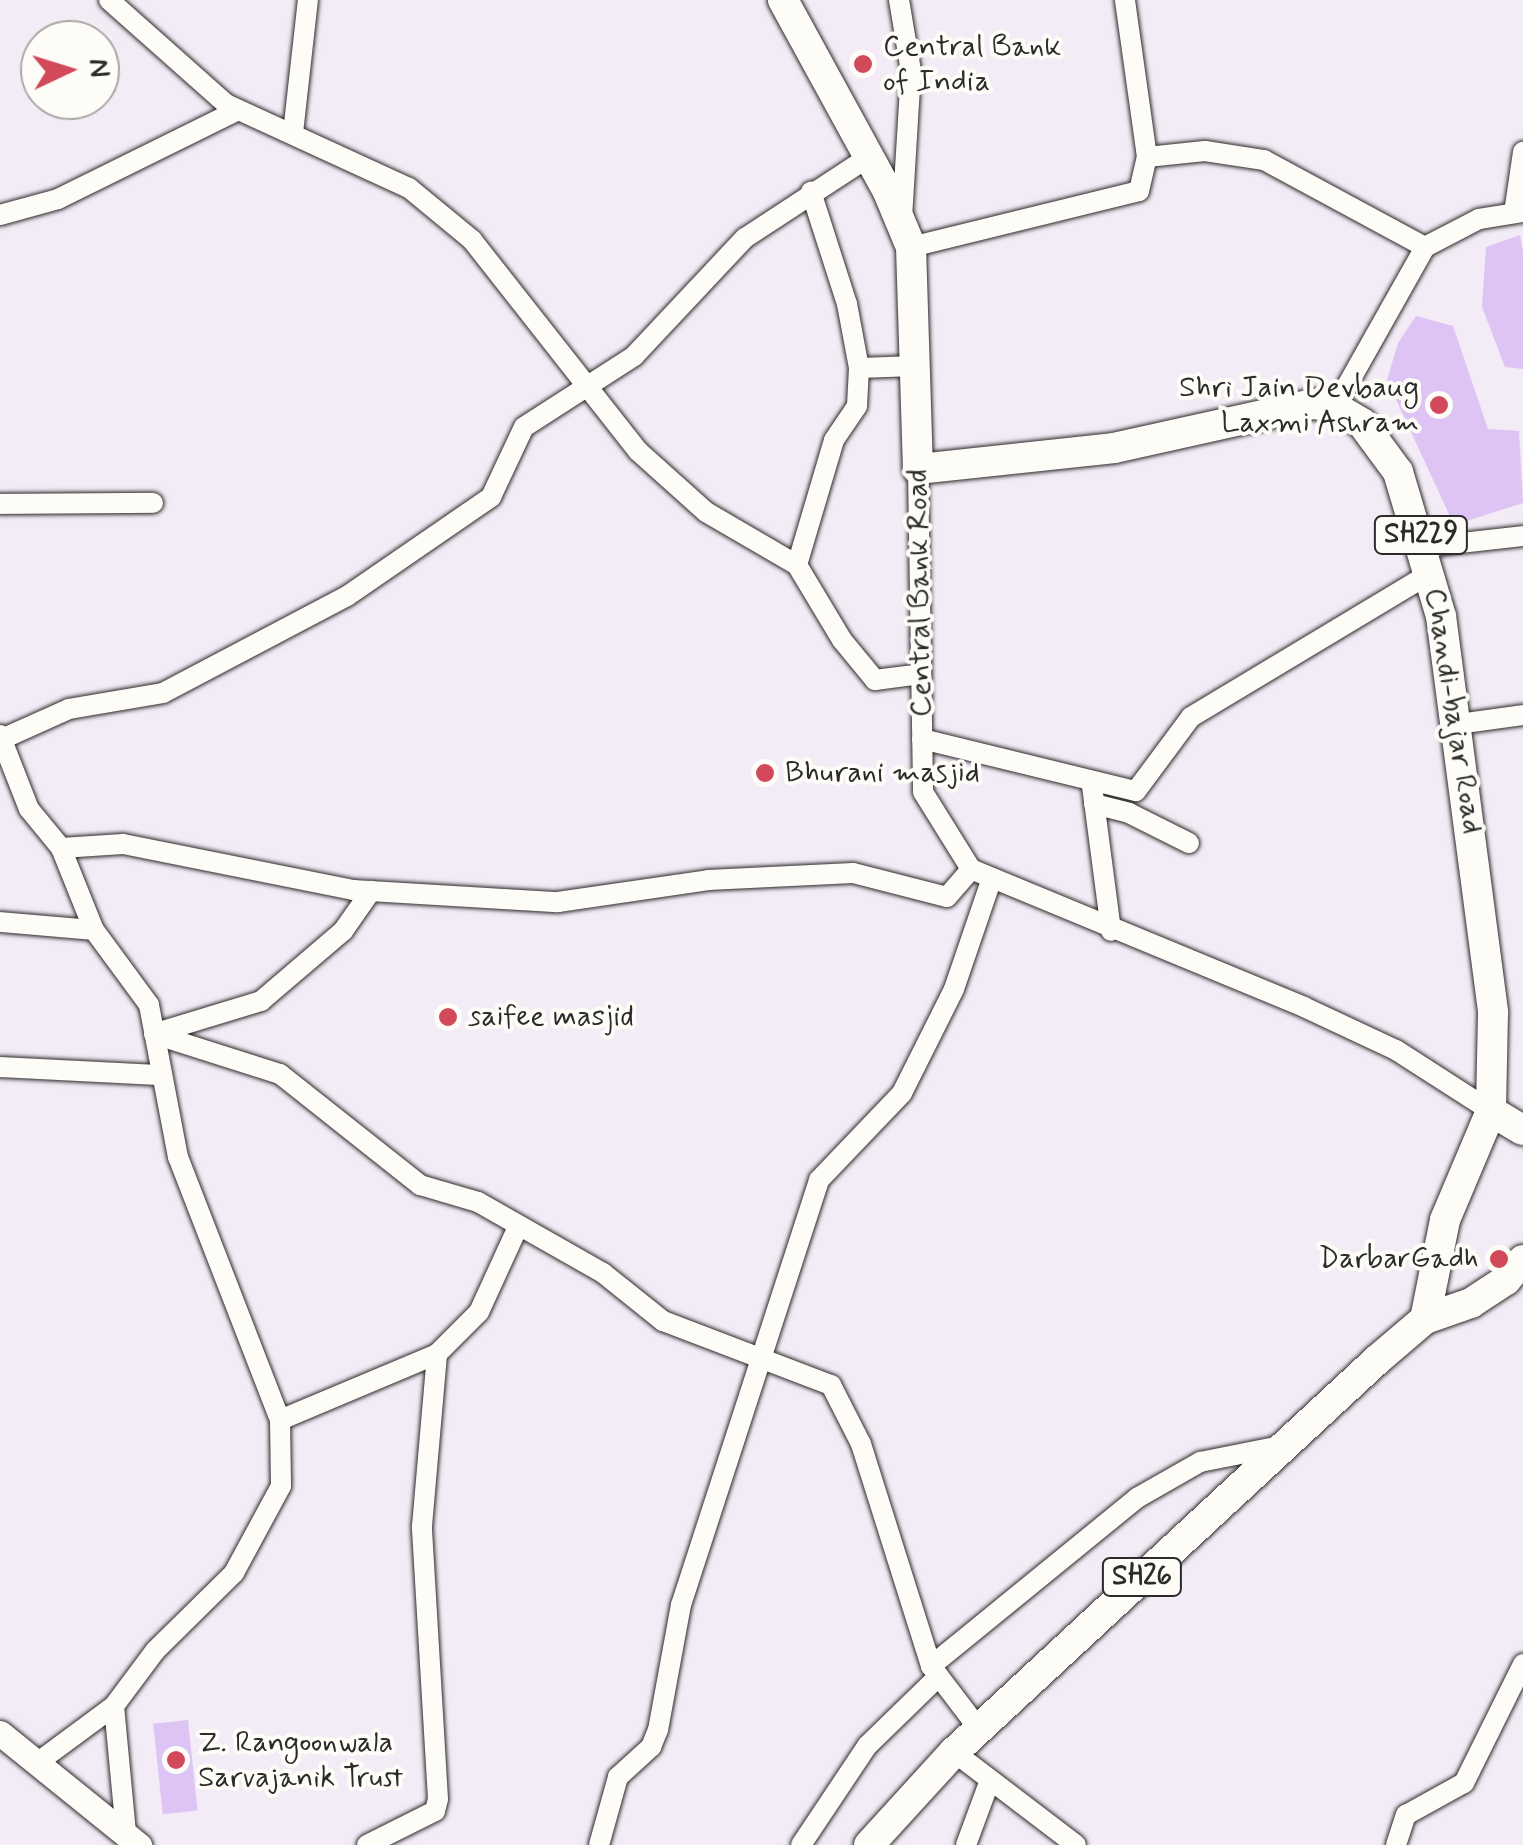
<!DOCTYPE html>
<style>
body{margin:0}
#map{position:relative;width:1523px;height:1845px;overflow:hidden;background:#f3ebf6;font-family:Mynerve,sans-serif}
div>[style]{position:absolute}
.building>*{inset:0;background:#ddc4f4;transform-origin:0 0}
.roads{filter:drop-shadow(0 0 2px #2b2b2b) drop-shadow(0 0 2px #2b2b2b)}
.minor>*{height:20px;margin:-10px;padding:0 10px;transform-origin:10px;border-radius:10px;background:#fdfcf7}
.tertiary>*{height:25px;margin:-12.5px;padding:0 12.5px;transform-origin:12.5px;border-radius:12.5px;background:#fdfcf7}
.primary>*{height:30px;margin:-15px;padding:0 15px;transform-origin:15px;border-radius:15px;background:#fdfcf7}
.dots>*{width:28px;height:28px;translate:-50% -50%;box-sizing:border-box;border:5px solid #fdfcf7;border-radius:50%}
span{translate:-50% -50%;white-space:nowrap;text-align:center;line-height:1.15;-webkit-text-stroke:8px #fdfcf7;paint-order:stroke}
.shield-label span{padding:2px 8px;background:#fdfcf7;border:2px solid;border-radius:8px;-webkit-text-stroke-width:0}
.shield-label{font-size:28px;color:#2b2b2b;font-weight:700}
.poi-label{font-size:30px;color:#2b2b2b}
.left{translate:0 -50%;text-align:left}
.right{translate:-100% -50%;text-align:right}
.street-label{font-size:30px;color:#2b2b2b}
.north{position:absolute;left:20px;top:20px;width:100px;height:100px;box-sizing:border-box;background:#fdfcf7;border:2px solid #a9a8a5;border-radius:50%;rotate:86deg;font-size:28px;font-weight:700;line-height:40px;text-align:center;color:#2b2b2b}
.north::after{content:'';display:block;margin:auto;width:35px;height:45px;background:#d1495b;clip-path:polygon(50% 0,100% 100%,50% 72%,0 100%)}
</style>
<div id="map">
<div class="building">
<div style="clip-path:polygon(1520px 235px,1523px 252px,1523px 369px,1505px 367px,1482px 307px,1486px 247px)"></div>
<div style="clip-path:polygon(1416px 316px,1453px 326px,1488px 429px,1519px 431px,1523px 503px,1454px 525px,1387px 380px,1398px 343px)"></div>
<div style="left:188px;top:1720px;width:91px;height:35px;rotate:84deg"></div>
</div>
<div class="roads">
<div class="minor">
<div style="left:109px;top:0;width:157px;rotate:41.6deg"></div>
<div style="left:226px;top:104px;width:201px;rotate:24.7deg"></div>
<div style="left:409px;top:188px;width:82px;rotate:39.5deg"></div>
<div style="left:472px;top:240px;width:268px;rotate:51.8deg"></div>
<div style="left:638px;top:451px;width:91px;rotate:41.9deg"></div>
<div style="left:706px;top:512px;width:105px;rotate:30.2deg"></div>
<div style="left:797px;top:565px;width:87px;rotate:59deg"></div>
<div style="left:842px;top:640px;width:52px;rotate:50.5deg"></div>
<div style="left:875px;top:680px;width:46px;rotate:-7.4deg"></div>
<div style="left:899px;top:0;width:72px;rotate:80.4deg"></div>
<div style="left:911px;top:71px;width:146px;rotate:93.5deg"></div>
<div style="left:293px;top:133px;width:134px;rotate:-83.6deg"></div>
<div style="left:1147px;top:157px;width:58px;rotate:-5.9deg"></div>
<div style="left:1205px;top:151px;width:60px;rotate:8.7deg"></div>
<div style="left:1264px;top:160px;width:183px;rotate:28.4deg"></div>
<div style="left:1514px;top:213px;width:62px;rotate:-81.6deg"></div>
<div style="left:0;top:215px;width:60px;rotate:-15.4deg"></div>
<div style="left:58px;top:199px;width:201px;rotate:-26.3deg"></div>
<div style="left:911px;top:247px;width:235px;rotate:-13.8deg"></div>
<div style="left:1139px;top:191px;width:35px;rotate:-77deg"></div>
<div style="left:1147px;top:157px;width:159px;rotate:-98deg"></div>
<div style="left:859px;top:368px;width:56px;rotate:-2deg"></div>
<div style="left:1335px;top:407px;width:184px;rotate:-60.6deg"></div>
<div style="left:1425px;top:247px;width:61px;rotate:-27.4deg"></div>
<div style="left:1479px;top:219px;width:45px;rotate:-9deg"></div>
<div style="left:918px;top:469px;width:323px;rotate:89.1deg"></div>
<div style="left:923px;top:792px;width:91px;rotate:58.1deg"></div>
<div style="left:971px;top:869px;width:360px;rotate:22.5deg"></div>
<div style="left:1304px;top:1007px;width:102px;rotate:25.1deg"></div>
<div style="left:1396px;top:1050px;width:113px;rotate:32.7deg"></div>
<div style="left:0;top:504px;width:153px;rotate:-0.4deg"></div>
<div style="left:1425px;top:547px;width:99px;rotate:-6.4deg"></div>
<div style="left:797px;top:565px;width:130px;rotate:-73.5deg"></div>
<div style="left:834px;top:440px;width:41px;rotate:-55.9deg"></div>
<div style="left:857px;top:406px;width:38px;rotate:-87deg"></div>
<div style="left:859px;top:368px;width:65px;rotate:-100.6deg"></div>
<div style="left:847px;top:304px;width:118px;rotate:-107.8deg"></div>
<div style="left:1458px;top:724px;width:66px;rotate:-7.9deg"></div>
<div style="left:0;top:735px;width:79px;rotate:68.6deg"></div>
<div style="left:29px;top:809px;width:50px;rotate:50.6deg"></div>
<div style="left:61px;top:848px;width:88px;rotate:68.1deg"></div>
<div style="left:94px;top:930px;width:93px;rotate:53.7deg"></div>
<div style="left:149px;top:1005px;width:155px;rotate:79.2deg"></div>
<div style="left:178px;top:1157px;width:282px;rotate:68.8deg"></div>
<div style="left:280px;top:1420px;width:66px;rotate:89.1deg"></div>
<div style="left:281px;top:1486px;width:99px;rotate:118.4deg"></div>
<div style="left:234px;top:1573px;width:111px;rotate:135.4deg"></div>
<div style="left:155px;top:1651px;width:69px;rotate:126.7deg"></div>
<div style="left:114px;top:1706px;width:129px;rotate:84.6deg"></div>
<div style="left:2px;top:739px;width:73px;rotate:-24.1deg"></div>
<div style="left:69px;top:709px;width:95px;rotate:-9.7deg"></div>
<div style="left:163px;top:693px;width:208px;rotate:-27.8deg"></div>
<div style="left:347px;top:596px;width:175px;rotate:-34.5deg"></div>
<div style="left:491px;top:497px;width:77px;rotate:-64.8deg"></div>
<div style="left:524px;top:427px;width:131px;rotate:-32.8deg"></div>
<div style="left:634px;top:356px;width:162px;rotate:-46.8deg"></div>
<div style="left:745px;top:238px;width:148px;rotate:-33.2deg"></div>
<div style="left:922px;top:739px;width:220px;rotate:13.7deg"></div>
<div style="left:1136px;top:791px;width:92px;rotate:-53.4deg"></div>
<div style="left:1191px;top:717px;width:281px;rotate:-31deg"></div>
<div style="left:1092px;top:786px;width:146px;rotate:82.5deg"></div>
<div style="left:1094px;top:804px;width:36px;rotate:14deg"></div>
<div style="left:1129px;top:813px;width:67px;rotate:26.6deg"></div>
<div style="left:61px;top:848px;width:62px;rotate:-3.7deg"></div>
<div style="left:123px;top:844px;width:235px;rotate:11.3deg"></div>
<div style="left:353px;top:890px;width:205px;rotate:3.4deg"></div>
<div style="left:558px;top:902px;width:152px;rotate:-8.3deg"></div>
<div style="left:708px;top:880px;width:145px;rotate:-2.8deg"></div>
<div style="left:853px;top:873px;width:97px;rotate:14.3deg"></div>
<div style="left:947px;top:897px;width:37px;rotate:-49deg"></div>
<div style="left:0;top:922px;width:94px;rotate:4.9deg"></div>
<div style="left:156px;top:1033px;width:110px;rotate:-16.9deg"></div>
<div style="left:261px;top:1001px;width:108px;rotate:-40.5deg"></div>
<div style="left:343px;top:931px;width:49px;rotate:-55deg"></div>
<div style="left:154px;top:1034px;width:132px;rotate:17.6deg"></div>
<div style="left:280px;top:1074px;width:179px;rotate:38.4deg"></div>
<div style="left:420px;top:1185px;width:60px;rotate:16.3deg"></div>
<div style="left:478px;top:1202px;width:144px;rotate:29.6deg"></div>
<div style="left:603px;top:1273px;width:77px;rotate:38.7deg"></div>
<div style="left:663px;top:1321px;width:180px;rotate:20.9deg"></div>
<div style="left:831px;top:1385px;width:66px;rotate:63deg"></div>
<div style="left:861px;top:1444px;width:233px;rotate:72.5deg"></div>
<div style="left:931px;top:1666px;width:79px;rotate:52.7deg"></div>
<div style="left:0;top:1067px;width:158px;rotate:2.9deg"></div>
<div style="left:280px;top:1420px;width:170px;rotate:-22.8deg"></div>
<div style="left:437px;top:1354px;width:59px;rotate:-45deg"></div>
<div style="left:479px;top:1312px;width:94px;rotate:-65.4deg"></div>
<div style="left:931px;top:1666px;width:266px;rotate:-39.2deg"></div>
<div style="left:1137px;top:1498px;width:73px;rotate:-29.7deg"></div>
<div style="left:1200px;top:1462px;width:83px;rotate:-11.2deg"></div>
<div style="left:954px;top:1752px;width:153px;rotate:37.3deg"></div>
<div style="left:37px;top:1763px;width:96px;rotate:-36.5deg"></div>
<div style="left:367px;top:1845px;width:76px;rotate:-26.6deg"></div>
<div style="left:435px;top:1811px;width:12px;rotate:-76deg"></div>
<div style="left:438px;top:1799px;width:273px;rotate:-93.4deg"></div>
<div style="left:422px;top:1526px;width:173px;rotate:-85deg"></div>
<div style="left:599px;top:1845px;width:71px;rotate:-74.4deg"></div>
<div style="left:618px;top:1777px;width:45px;rotate:-42.3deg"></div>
<div style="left:651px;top:1747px;width:18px;rotate:-68deg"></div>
<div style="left:658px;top:1730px;width:127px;rotate:-79.6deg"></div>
<div style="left:681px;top:1605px;width:447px;rotate:-72deg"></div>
<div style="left:819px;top:1180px;width:120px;rotate:-46.3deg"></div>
<div style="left:902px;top:1093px;width:116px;rotate:-63.4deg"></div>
<div style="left:954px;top:989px;width:117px;rotate:-71.1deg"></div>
<div style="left:801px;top:1845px;width:119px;rotate:-56.3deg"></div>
<div style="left:867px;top:1746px;width:100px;rotate:-44.2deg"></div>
<div style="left:966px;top:1845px;width:69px;rotate:-69.7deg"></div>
<div style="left:1396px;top:1845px;width:32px;rotate:-72deg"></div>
<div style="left:1406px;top:1815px;width:66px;rotate:-28.9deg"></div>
<div style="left:1464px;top:1783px;width:133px;rotate:-63.6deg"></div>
</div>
<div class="tertiary">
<div style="left:0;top:1733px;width:179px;rotate:38.9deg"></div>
</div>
<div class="primary">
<div style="left:783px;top:0;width:219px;rotate:61.3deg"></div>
<div style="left:888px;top:192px;width:60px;rotate:67.3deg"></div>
<div style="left:911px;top:247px;width:222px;rotate:88.2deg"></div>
<div style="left:918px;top:469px;width:197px;rotate:-6.1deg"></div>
<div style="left:1114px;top:448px;width:204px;rotate:-12.5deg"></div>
<div style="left:1313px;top:404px;width:22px;rotate:8deg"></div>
<div style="left:1335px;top:407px;width:31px;rotate:31deg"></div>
<div style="left:1362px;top:423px;width:61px;rotate:53.7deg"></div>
<div style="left:1398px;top:472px;width:150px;rotate:73.4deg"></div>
<div style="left:1441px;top:616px;width:400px;rotate:82.5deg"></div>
<div style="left:1493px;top:1013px;width:98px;rotate:91.2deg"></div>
<div style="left:1491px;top:1111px;width:118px;rotate:112.9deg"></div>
<div style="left:1445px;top:1220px;width:101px;rotate:101.4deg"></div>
<div style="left:1491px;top:1111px;width:37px;rotate:31deg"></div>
<div style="left:869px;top:1845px;width:126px;rotate:-47.6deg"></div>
<div style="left:954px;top:1752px;width:577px;rotate:-42.82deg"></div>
<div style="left:1377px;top:1360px;width:63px;rotate:-40.5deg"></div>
<div style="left:1425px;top:1319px;width:49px;rotate:-19.2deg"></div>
<div style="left:1471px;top:1303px;width:42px;rotate:-33.3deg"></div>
<div style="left:1506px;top:1280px;width:26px;rotate:-50deg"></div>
</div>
</div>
<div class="dots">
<div style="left:863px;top:64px;background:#d1495b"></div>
<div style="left:1439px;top:405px;background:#d1495b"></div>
<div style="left:765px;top:773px;background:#d1495b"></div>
<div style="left:448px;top:1017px;background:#d1495b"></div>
<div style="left:1499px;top:1259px;background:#d1495b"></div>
<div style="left:176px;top:1760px;background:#d1495b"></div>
</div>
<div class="shield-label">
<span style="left:1421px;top:535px">SH229</span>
<span style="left:1142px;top:1577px">SH26</span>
</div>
<div class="poi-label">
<span class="left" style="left:883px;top:64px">Central Bank<br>of India</span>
<span class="right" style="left:1419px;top:405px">Shri Jain Devbaug<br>Laxmi Ashram</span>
<span class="left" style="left:785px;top:773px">Bhurani masjid</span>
<span class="left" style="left:468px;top:1017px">saifee masjid</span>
<span class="right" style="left:1479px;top:1259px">DarbarGadh</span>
<span class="left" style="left:198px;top:1760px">Z. Rangoonwala<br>Sarvajanik Trust</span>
</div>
<div class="street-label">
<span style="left:920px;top:593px;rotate:-91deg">Central Bank Road</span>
<span style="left:1453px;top:711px;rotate:81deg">Chandi-bajar Road</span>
</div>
<div class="north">N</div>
</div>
